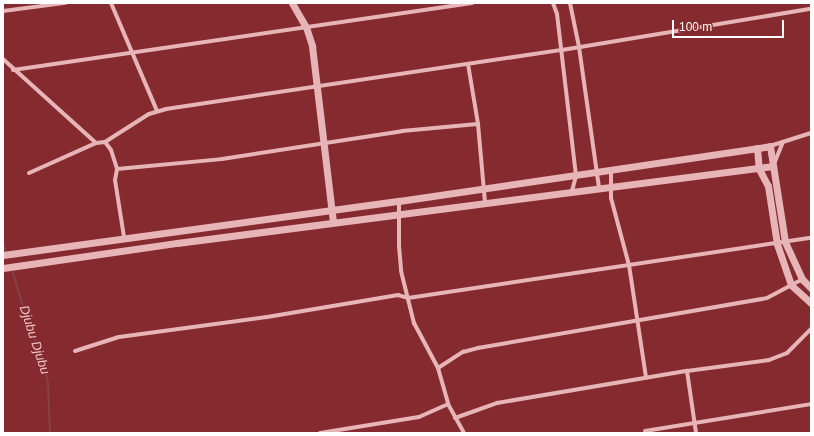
<!DOCTYPE html>
<style>
body{margin:0}
#map{position:relative;width:814px;height:436px;overflow:hidden;background:#852a2e;font-family:Arial,sans-serif}
div>[style]{position:absolute}
.stream>*{height:2px;margin:-1px;padding:0 1px;transform-origin:1px;border-radius:1px;background:#844245}
.minor>*{height:4px;margin:-2px;padding:0 2px;transform-origin:2px;border-radius:2px;background:#e7b5b8}
.tertiary>*{height:7px;margin:-3.5px;padding:0 3.5px;transform-origin:3.5px;border-radius:3.5px;background:#e7b5b8}
span{translate:-50% -50%;white-space:nowrap;text-align:center;line-height:1.15;-webkit-text-stroke:3px #852a2e;paint-order:stroke}
.water-label{font-size:13px;color:#eec1c4;font-style:italic}
.frame{position:absolute;inset:0;border:4px solid #fff;pointer-events:none}
.scale{position:absolute;left:672px;top:20px;width:112px;height:18px;box-sizing:border-box;border:2px solid #fff;border-top:0;padding-left:5px;font-size:12px;line-height:14px;white-space:nowrap;color:#fff;-webkit-text-stroke:3px #852a2e;paint-order:stroke}
</style>
<div id="map">
<div class="stream">
<div style="left:3px;top:245px;width:6px;rotate:59deg"></div>
<div style="left:13px;top:273px;width:52px;rotate:73.3deg"></div>
<div style="left:28px;top:323px;width:30px;rotate:67deg"></div>
<div style="left:40px;top:351px;width:34px;rotate:76deg"></div>
<div style="left:48px;top:384px;width:49px;rotate:87.7deg"></div>
</div>
<div class="minor">
<div style="left:111px;top:3px;width:117px;rotate:66.9deg"></div>
<div style="left:553px;top:3px;width:12px;rotate:70deg"></div>
<div style="left:557px;top:14px;width:163px;rotate:83.3deg"></div>
<div style="left:576px;top:176px;width:16px;rotate:105deg"></div>
<div style="left:570px;top:3px;width:45px;rotate:78.4deg"></div>
<div style="left:579px;top:47px;width:141px;rotate:81.9deg"></div>
<div style="left:3px;top:11px;width:63px;rotate:-7.4deg"></div>
<div style="left:3px;top:59px;width:125px;rotate:42.1deg"></div>
<div style="left:96px;top:143px;width:9px;rotate:-6deg"></div>
<div style="left:105px;top:142px;width:10px;rotate:53deg"></div>
<div style="left:111px;top:150px;width:20px;rotate:72deg"></div>
<div style="left:117px;top:169px;width:11px;rotate:100deg"></div>
<div style="left:115px;top:180px;width:58px;rotate:81deg"></div>
<div style="left:468px;top:64px;width:61px;rotate:80.5deg"></div>
<div style="left:478px;top:124px;width:79px;rotate:84.9deg"></div>
<div style="left:13px;top:70px;width:464px;rotate:-8.3deg"></div>
<div style="left:105px;top:142px;width:52px;rotate:-32.5deg"></div>
<div style="left:149px;top:114px;width:18px;rotate:-16deg"></div>
<div style="left:166px;top:109px;width:400px;rotate:-8.5deg"></div>
<div style="left:562px;top:50px;width:252px;rotate:-9.4deg"></div>
<div style="left:770px;top:146px;width:43px;rotate:-17.6deg"></div>
<div style="left:774px;top:164px;width:24px;rotate:-68deg"></div>
<div style="left:117px;top:169px;width:105px;rotate:-5.4deg"></div>
<div style="left:222px;top:159px;width:182px;rotate:-8.8deg"></div>
<div style="left:402px;top:131px;width:76px;rotate:-5.3deg"></div>
<div style="left:611px;top:170px;width:28px;rotate:90deg"></div>
<div style="left:611px;top:198px;width:69px;rotate:75deg"></div>
<div style="left:629px;top:265px;width:114px;rotate:81.4deg"></div>
<div style="left:29px;top:173px;width:73px;rotate:-24.1deg"></div>
<div style="left:399px;top:201px;width:45px;rotate:90deg"></div>
<div style="left:399px;top:246px;width:25px;rotate:85deg"></div>
<div style="left:401px;top:271px;width:54px;rotate:76deg"></div>
<div style="left:414px;top:323px;width:51px;rotate:61.9deg"></div>
<div style="left:438px;top:368px;width:37px;rotate:74deg"></div>
<div style="left:448px;top:404px;width:33px;rotate:61deg"></div>
<div style="left:75px;top:351px;width:46px;rotate:-17.7deg"></div>
<div style="left:119px;top:337px;width:149px;rotate:-7.7deg"></div>
<div style="left:267px;top:317px;width:133px;rotate:-9.5deg"></div>
<div style="left:398px;top:295px;width:10px;rotate:17deg"></div>
<div style="left:408px;top:298px;width:407px;rotate:-8.5deg"></div>
<div style="left:438px;top:368px;width:30px;rotate:-33deg"></div>
<div style="left:463px;top:352px;width:16px;rotate:-15deg"></div>
<div style="left:478px;top:348px;width:293px;rotate:-9.8deg"></div>
<div style="left:767px;top:298px;width:40px;rotate:-28deg"></div>
<div style="left:687px;top:371px;width:63px;rotate:81.7deg"></div>
<div style="left:455px;top:418px;width:45px;rotate:-19.7deg"></div>
<div style="left:497px;top:403px;width:193px;rotate:-9.6deg"></div>
<div style="left:687px;top:371px;width:83px;rotate:-7.6deg"></div>
<div style="left:769px;top:360px;width:19px;rotate:-21deg"></div>
<div style="left:787px;top:353px;width:34px;rotate:-45deg"></div>
<div style="left:645px;top:431px;width:168px;rotate:-9.2deg"></div>
<div style="left:320px;top:433px;width:100px;rotate:-9.2deg"></div>
<div style="left:419px;top:417px;width:32px;rotate:-24deg"></div>
</div>
<div class="tertiary">
<div style="left:292px;top:3px;width:28px;rotate:60deg"></div>
<div style="left:306px;top:27px;width:20px;rotate:72deg"></div>
<div style="left:312px;top:46px;width:177px;rotate:83.2deg"></div>
<div style="left:757px;top:148px;width:21px;rotate:85deg"></div>
<div style="left:759px;top:169px;width:19px;rotate:62deg"></div>
<div style="left:768px;top:186px;width:59px;rotate:81.2deg"></div>
<div style="left:777px;top:244px;width:43px;rotate:71.1deg"></div>
<div style="left:791px;top:285px;width:27px;rotate:42deg"></div>
<div style="left:3px;top:255px;width:400px;rotate:-7.8deg"></div>
<div style="left:399px;top:201px;width:375px;rotate:-8.4deg"></div>
<div style="left:770px;top:146px;width:97px;rotate:81.1deg"></div>
<div style="left:785px;top:242px;width:41px;rotate:65.3deg"></div>
<div style="left:802px;top:279px;width:13px;rotate:45deg"></div>
<div style="left:3px;top:268px;width:176px;rotate:-8.2deg"></div>
<div style="left:177px;top:243px;width:601px;rotate:-7.36deg"></div>
</div>
<div class="water-label">
<span style="left:34px;top:340px;rotate:72deg">Djubu Djubu</span>
</div>
<div class="frame"></div>
<div class="scale">100 m</div>
</div>
